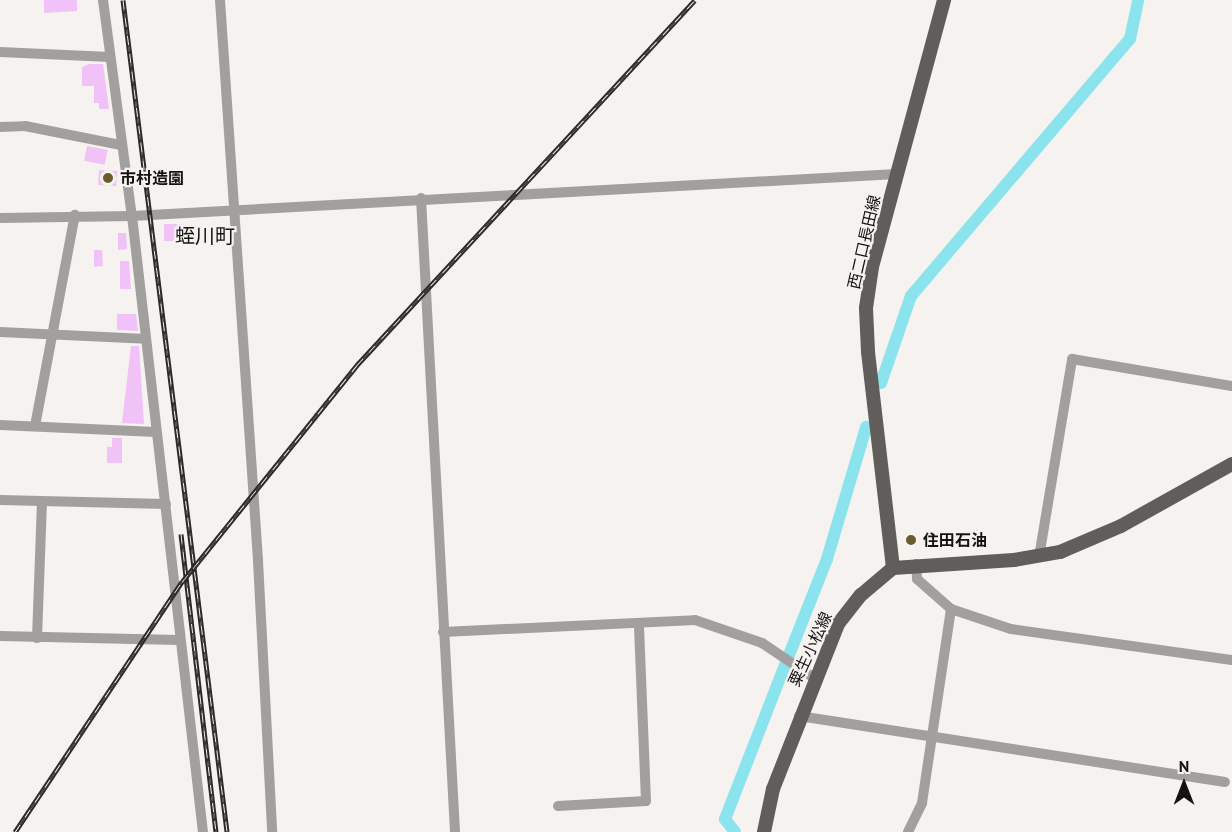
<!DOCTYPE html>
<meta charset="utf-8">
<style>
body{margin:0}
#map{position:relative;width:1232px;height:832px;overflow:hidden;background:#f5f2ef;font-family:"PT Sans","Noto Sans JP",sans-serif}
div>[style]{position:absolute}
.canal>*{height:12px;margin:-6px;padding:0 6px;transform-origin:6px;border-radius:6px;background:#8be4ed}
.building>*{inset:0;background:#f0c2f7;transform-origin:0 0}
.minor>*{height:10px;margin:-5px;padding:0 5px;transform-origin:5px;border-radius:5px;background:#a2a09f}
.major>*{height:14px;margin:-7px;padding:0 7px;transform-origin:7px;border-radius:7px;background:#605d5b}
.rail>*{height:5px;margin-top:-2.5px;transform-origin:0;background:repeating-linear-gradient(90deg,#f5f2ef 0 9px,#2b2a29 0 18px);box-sizing:border-box;border-block:2px solid #2b2a29}
.dots>*{width:16px;height:16px;translate:-50% -50%;box-sizing:border-box;border:3px solid #f5f2ef;border-radius:50%}
span{translate:-50% -50%;white-space:nowrap;text-align:center;line-height:1.15;-webkit-text-stroke:4.5px #f5f2ef;paint-order:stroke}
.poi-label{font-size:16px;color:#141312;font-weight:700}
.left{translate:0 -50%;text-align:left}
.street-label{font-size:16px;color:#141312}
.quarter-label{font-size:20px;color:#141312}
.north{position:absolute;left:1154px;top:754px;width:60px;height:60px;-webkit-text-stroke:4px #f5f2ef;paint-order:stroke;rotate:0deg;font-size:16px;font-weight:700;line-height:24px;text-align:center;color:#141312}
.north::after{content:'';display:block;margin:auto;width:21px;height:27px;background:#141312;clip-path:polygon(50% 0,100% 100%,50% 72%,0 100%)}
</style>
<div id="map">
<div class="canal">
<div style="left:881px;top:383px;width:92px;rotate:-71deg"></div>
<div style="left:911px;top:296px;width:338px;rotate:-49.6deg"></div>
<div style="left:1130px;top:39px;width:40px;rotate:-78deg"></div>
<div style="left:789px;top:655px;width:103px;rotate:-68.4deg"></div>
<div style="left:827px;top:559px;width:138px;rotate:-73.5deg"></div>
<div style="left:735px;top:832px;width:16px;rotate:-128deg"></div>
<div style="left:725px;top:819px;width:165px;rotate:-68.7deg"></div>
</div>
<div class="building">
<div style="clip-path:polygon(44px 0,77px 0,77px 11px,44px 13px)"></div>
<div style="clip-path:polygon(89px 64px,103px 64px,109px 109px,99px 109px,99px 103px,94px 103px,94px 86px,82px 86px,82px 67px)"></div>
<div style="left:87px;top:146px;width:21px;height:15px;rotate:11deg"></div>
<div style="left:99px;top:170px;width:18px;height:15px;rotate:3deg"></div>
<div style="left:164px;top:224px;width:19px;height:17px"></div>
<div style="clip-path:polygon(118px 233px,126px 233px,127px 249px,118px 250px)"></div>
<div style="clip-path:polygon(94px 250px,102px 250px,103px 266px,94px 267px)"></div>
<div style="clip-path:polygon(120px 261px,129px 261px,131px 289px,120px 289px)"></div>
<div style="clip-path:polygon(117px 314px,136px 314px,138px 331px,117px 330px)"></div>
<div style="clip-path:polygon(131px 346px,139px 346px,144px 424px,122px 423px)"></div>
<div style="clip-path:polygon(112px 438px,122px 438px,122px 463px,107px 463px,107px 447px,112px 447px)"></div>
</div>
<div class="minor">
<div style="left:103px;top:0;width:218px;rotate:82.4deg"></div>
<div style="left:132px;top:216px;width:620px;rotate:83.43deg"></div>
<div style="left:220px;top:0;width:562px;rotate:86.12deg"></div>
<div style="left:258px;top:561px;width:271px;rotate:87deg"></div>
<div style="left:0;top:52px;width:110px;rotate:2.6deg"></div>
<div style="left:0;top:127px;width:25px;rotate:-2deg"></div>
<div style="left:25px;top:126px;width:98px;rotate:11.2deg"></div>
<div style="left:421px;top:198px;width:635px;rotate:86.93deg"></div>
<div style="left:0;top:218px;width:132px;rotate:-0.9deg"></div>
<div style="left:132px;top:216px;width:766px;rotate:-3.14deg"></div>
<div style="left:0;top:332px;width:146px;rotate:2.7deg"></div>
<div style="left:0;top:425px;width:156px;rotate:2.6deg"></div>
<div style="left:35px;top:426px;width:215px;rotate:-79.3deg"></div>
<div style="left:0;top:500px;width:166px;rotate:1.4deg"></div>
<div style="left:1039px;top:557px;width:201px;rotate:-80.5deg"></div>
<div style="left:1072px;top:359px;width:162px;rotate:9.6deg"></div>
<div style="left:916px;top:564px;width:15px;rotate:86deg"></div>
<div style="left:917px;top:579px;width:45px;rotate:41.4deg"></div>
<div style="left:951px;top:609px;width:63px;rotate:18.4deg"></div>
<div style="left:1011px;top:629px;width:223px;rotate:8deg"></div>
<div style="left:443px;top:632px;width:252px;rotate:-2.7deg"></div>
<div style="left:695px;top:620px;width:71px;rotate:18.9deg"></div>
<div style="left:762px;top:643px;width:63px;rotate:33.9deg"></div>
<div style="left:0;top:636px;width:179px;rotate:1.3deg"></div>
<div style="left:37px;top:638px;width:137px;rotate:-87.9deg"></div>
<div style="left:799px;top:716px;width:431px;rotate:8.8deg"></div>
<div style="left:558px;top:806px;width:88px;rotate:-3.3deg"></div>
<div style="left:646px;top:801px;width:177px;rotate:-92.3deg"></div>
<div style="left:908px;top:832px;width:32px;rotate:-64deg"></div>
<div style="left:922px;top:803px;width:196px;rotate:-81.5deg"></div>
</div>
<div class="major">
<div style="left:893px;top:568px;width:218px;rotate:-96.6deg"></div>
<div style="left:868px;top:351px;width:43px;rotate:-92.7deg"></div>
<div style="left:866px;top:308px;width:41px;rotate:-81.7deg"></div>
<div style="left:872px;top:267px;width:277px;rotate:-74.9deg"></div>
<div style="left:764px;top:832px;width:44px;rotate:-78.2deg"></div>
<div style="left:773px;top:789px;width:177px;rotate:-68.5deg"></div>
<div style="left:838px;top:624px;width:37px;rotate:-52deg"></div>
<div style="left:861px;top:595px;width:42px;rotate:-40.2deg"></div>
<div style="left:893px;top:568px;width:121px;rotate:-3.8deg"></div>
<div style="left:1014px;top:560px;width:47px;rotate:-9.9deg"></div>
<div style="left:1060px;top:552px;width:66px;rotate:-23.1deg"></div>
<div style="left:1121px;top:526px;width:127px;rotate:-29.2deg"></div>
</div>
<div class="rail">
<div style="left:123px;top:0;width:838px;rotate:82.87deg"></div>
<div style="left:181px;top:534px;width:300px;rotate:83.3deg"></div>
<div style="left:15px;top:832px;width:301px;rotate:-56.3deg"></div>
<div style="left:182px;top:582px;width:279px;rotate:-51.1deg"></div>
<div style="left:357px;top:365px;width:497px;rotate:-47.2deg"></div>
</div>
<div class="dots">
<div style="left:108px;top:178px;background:#695c29"></div>
<div style="left:911px;top:540px;background:#695c29"></div>
</div>
<div class="poi-label">
<span class="left" style="left:120px;top:178px">市村造園</span>
<span class="left" style="left:923px;top:540px">住田石油</span>
</div>
<div class="street-label">
<span style="left:864px;top:242px;rotate:-77deg">西二口長田線</span>
<span style="left:810px;top:649px;rotate:-65deg">粟生小松線</span>
</div>
<div class="quarter-label">
<span style="left:205px;top:236px">蛭川町</span>
</div>
<div class="north">N</div>
</div>
